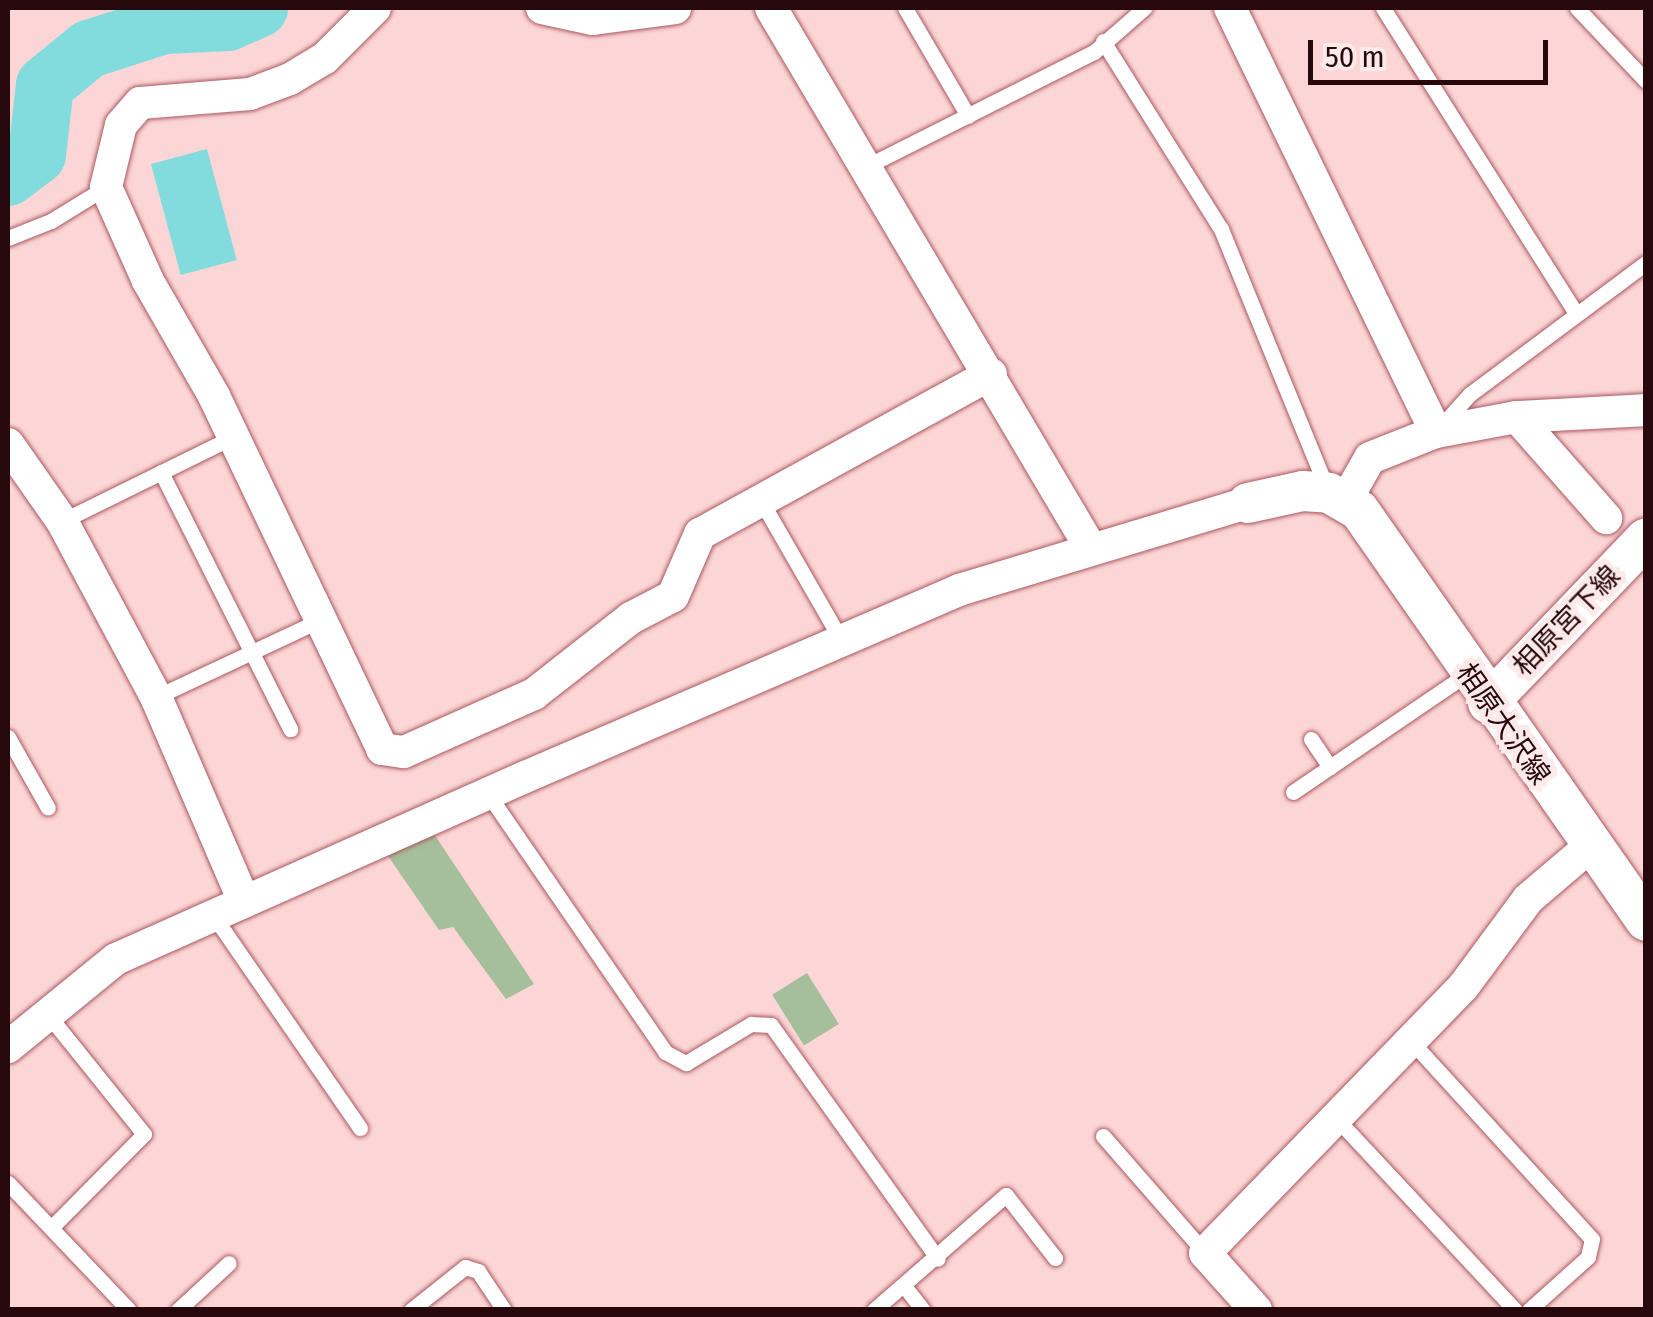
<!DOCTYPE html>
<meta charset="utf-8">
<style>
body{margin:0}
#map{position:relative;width:1653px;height:1317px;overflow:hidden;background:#fcd6d7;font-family:"Fira Sans Condensed","Noto Sans JP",sans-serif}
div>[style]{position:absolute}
.green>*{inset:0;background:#a5bf9a;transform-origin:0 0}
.water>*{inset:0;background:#82dbdc;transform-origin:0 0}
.river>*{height:58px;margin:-29px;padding:0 29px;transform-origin:29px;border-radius:29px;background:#82dbdc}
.roads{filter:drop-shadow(0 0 2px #aa595f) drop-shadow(0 0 2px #aa595f)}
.service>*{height:15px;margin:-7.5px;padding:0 7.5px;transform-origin:7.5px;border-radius:7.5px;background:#fff}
.minor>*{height:32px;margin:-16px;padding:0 16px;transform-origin:16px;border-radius:16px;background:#fff}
.tertiary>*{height:40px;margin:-20px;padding:0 20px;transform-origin:20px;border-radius:20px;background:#fff}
span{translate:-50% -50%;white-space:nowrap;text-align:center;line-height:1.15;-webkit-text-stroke:10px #fce9e9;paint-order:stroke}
.street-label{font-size:28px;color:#27080c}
.frame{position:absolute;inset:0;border:10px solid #27080c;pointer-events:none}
.scale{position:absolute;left:1308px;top:40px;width:240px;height:45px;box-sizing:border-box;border:5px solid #27080c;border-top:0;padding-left:12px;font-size:30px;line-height:35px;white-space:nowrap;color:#27080c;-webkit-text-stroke:8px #fce9e9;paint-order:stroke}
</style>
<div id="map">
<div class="green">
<div style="clip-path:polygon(434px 834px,534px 984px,506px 999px,453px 927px,439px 930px,388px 856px)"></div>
<div style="left:807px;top:973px;width:60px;height:41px;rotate:58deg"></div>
</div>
<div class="water">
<div style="left:207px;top:149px;width:115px;height:58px;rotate:75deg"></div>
</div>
<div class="river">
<div style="left:8px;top:177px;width:36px;rotate:-37deg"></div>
<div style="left:37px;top:155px;width:70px;rotate:-83.5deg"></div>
<div style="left:45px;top:85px;width:57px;rotate:-39.3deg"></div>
<div style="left:89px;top:49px;width:79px;rotate:-17.7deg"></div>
<div style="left:164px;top:25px;width:64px;rotate:-2.7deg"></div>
<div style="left:228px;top:22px;width:34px;rotate:-24deg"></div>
</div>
<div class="roads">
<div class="service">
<div style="left:905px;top:8px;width:125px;rotate:59.7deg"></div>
<div style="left:1383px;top:8px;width:361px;rotate:57.7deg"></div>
<div style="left:1577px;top:8px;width:100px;rotate:46.6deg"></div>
<div style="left:1103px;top:41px;width:222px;rotate:57.9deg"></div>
<div style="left:1221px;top:229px;width:281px;rotate:67.8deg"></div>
<div style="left:867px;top:166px;width:254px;rotate:-26.7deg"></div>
<div style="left:1094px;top:52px;width:67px;rotate:-41.3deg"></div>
<div style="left:8px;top:238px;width:46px;rotate:-21.6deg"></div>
<div style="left:51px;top:221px;width:65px;rotate:-31.7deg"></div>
<div style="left:1442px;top:425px;width:42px;rotate:-47.9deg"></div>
<div style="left:1470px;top:394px;width:219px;rotate:-36.7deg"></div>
<div style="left:161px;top:472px;width:288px;rotate:63.3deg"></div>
<div style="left:760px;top:499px;width:163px;rotate:60.1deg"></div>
<div style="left:62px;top:521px;width:188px;rotate:-26.2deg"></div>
<div style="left:156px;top:697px;width:179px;rotate:-25.1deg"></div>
<div style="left:8px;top:737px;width:81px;rotate:60.6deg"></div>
<div style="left:1311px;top:739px;width:34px;rotate:56deg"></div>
<div style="left:1293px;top:792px;width:212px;rotate:-34.2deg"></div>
<div style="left:488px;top:794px;width:313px;rotate:55.5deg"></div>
<div style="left:665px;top:1052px;width:24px;rotate:28deg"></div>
<div style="left:686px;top:1063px;width:76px;rotate:-31deg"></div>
<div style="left:751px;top:1024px;width:20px;rotate:3deg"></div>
<div style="left:771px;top:1025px;width:287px;rotate:54.5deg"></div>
<div style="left:213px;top:915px;width:259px;rotate:55.4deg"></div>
<div style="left:45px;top:1011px;width:158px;rotate:51.2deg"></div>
<div style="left:144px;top:1134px;width:132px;rotate:134.7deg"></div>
<div style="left:1411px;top:1041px;width:268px;rotate:47.6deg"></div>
<div style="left:1592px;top:1239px;width:18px;rotate:103deg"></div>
<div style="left:1588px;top:1257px;width:79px;rotate:138.1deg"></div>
<div style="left:1335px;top:1117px;width:264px;rotate:47deg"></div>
<div style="left:1103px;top:1136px;width:155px;rotate:48.9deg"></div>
<div style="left:8px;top:1183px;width:175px;rotate:46.4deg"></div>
<div style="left:905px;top:1287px;width:29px;rotate:52deg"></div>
<div style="left:178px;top:1310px;width:69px;rotate:-42.7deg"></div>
<div style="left:411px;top:1310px;width:69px;rotate:-38.5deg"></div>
<div style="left:465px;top:1267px;width:14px;rotate:17deg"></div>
<div style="left:478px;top:1271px;width:47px;rotate:56.3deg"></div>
<div style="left:874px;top:1310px;width:175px;rotate:-41.1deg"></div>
<div style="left:1006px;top:1195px;width:80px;rotate:52.1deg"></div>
</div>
<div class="minor">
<div style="left:375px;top:8px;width:71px;rotate:135deg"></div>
<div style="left:325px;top:58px;width:41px;rotate:149deg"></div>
<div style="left:290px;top:79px;width:43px;rotate:159.4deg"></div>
<div style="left:250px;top:94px;width:110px;rotate:175.3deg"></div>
<div style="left:140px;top:103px;width:29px;rotate:131deg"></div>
<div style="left:121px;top:125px;width:64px;rotate:103.6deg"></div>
<div style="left:106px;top:187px;width:103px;rotate:65.9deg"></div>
<div style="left:148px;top:281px;width:133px;rotate:60.1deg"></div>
<div style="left:214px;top:396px;width:391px;rotate:64.5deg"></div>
<div style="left:382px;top:749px;width:22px;rotate:8deg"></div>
<div style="left:404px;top:752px;width:142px;rotate:-24deg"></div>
<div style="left:534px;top:694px;width:123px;rotate:-38.1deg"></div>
<div style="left:631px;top:618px;width:47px;rotate:-27.6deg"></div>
<div style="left:673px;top:596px;width:68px;rotate:-66.5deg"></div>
<div style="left:700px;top:534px;width:332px;rotate:-28.8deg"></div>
<div style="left:542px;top:8px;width:52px;rotate:12.2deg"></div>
<div style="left:593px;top:19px;width:83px;rotate:-7.6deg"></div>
<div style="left:771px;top:8px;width:626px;rotate:59.38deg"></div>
<div style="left:1230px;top:8px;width:471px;rotate:64.1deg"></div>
<div style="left:1517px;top:417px;width:135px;rotate:48.6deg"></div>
<div style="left:8px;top:444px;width:94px;rotate:55deg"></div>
<div style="left:62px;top:521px;width:200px;rotate:61.9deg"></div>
<div style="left:156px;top:697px;width:222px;rotate:66.7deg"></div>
<div style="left:1346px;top:500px;width:48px;rotate:-60.3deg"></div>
<div style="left:1370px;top:458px;width:71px;rotate:-21.5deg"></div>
<div style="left:1436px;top:432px;width:82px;rotate:-10.5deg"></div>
<div style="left:1517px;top:417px;width:129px;rotate:-3.1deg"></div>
<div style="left:8px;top:1047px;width:139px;rotate:-39.2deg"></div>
<div style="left:116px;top:959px;width:448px;rotate:-24deg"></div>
<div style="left:525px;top:777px;width:473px;rotate:-23.3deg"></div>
<div style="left:959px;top:590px;width:302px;rotate:-16.8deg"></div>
<div style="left:1256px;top:1310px;width:76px;rotate:-131.8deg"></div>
<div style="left:1205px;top:1253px;width:371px;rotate:-45.9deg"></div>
<div style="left:1463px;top:987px;width:109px;rotate:-53.5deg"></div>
<div style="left:1528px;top:899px;width:80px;rotate:-40.4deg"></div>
</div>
<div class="tertiary">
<div style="left:1248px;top:503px;width:56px;rotate:-12.3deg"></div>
<div style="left:1303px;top:491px;width:26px;rotate:4deg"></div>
<div style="left:1329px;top:493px;width:34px;rotate:30deg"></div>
<div style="left:1359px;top:510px;width:501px;rotate:55.07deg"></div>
<div style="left:1488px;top:703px;width:228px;rotate:-46.2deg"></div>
</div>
</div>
<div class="street-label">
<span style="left:1567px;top:621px;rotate:-46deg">相原宮下線</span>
<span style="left:1503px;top:724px;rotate:55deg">相原大沢線</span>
</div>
<div class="frame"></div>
<div class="scale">50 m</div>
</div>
